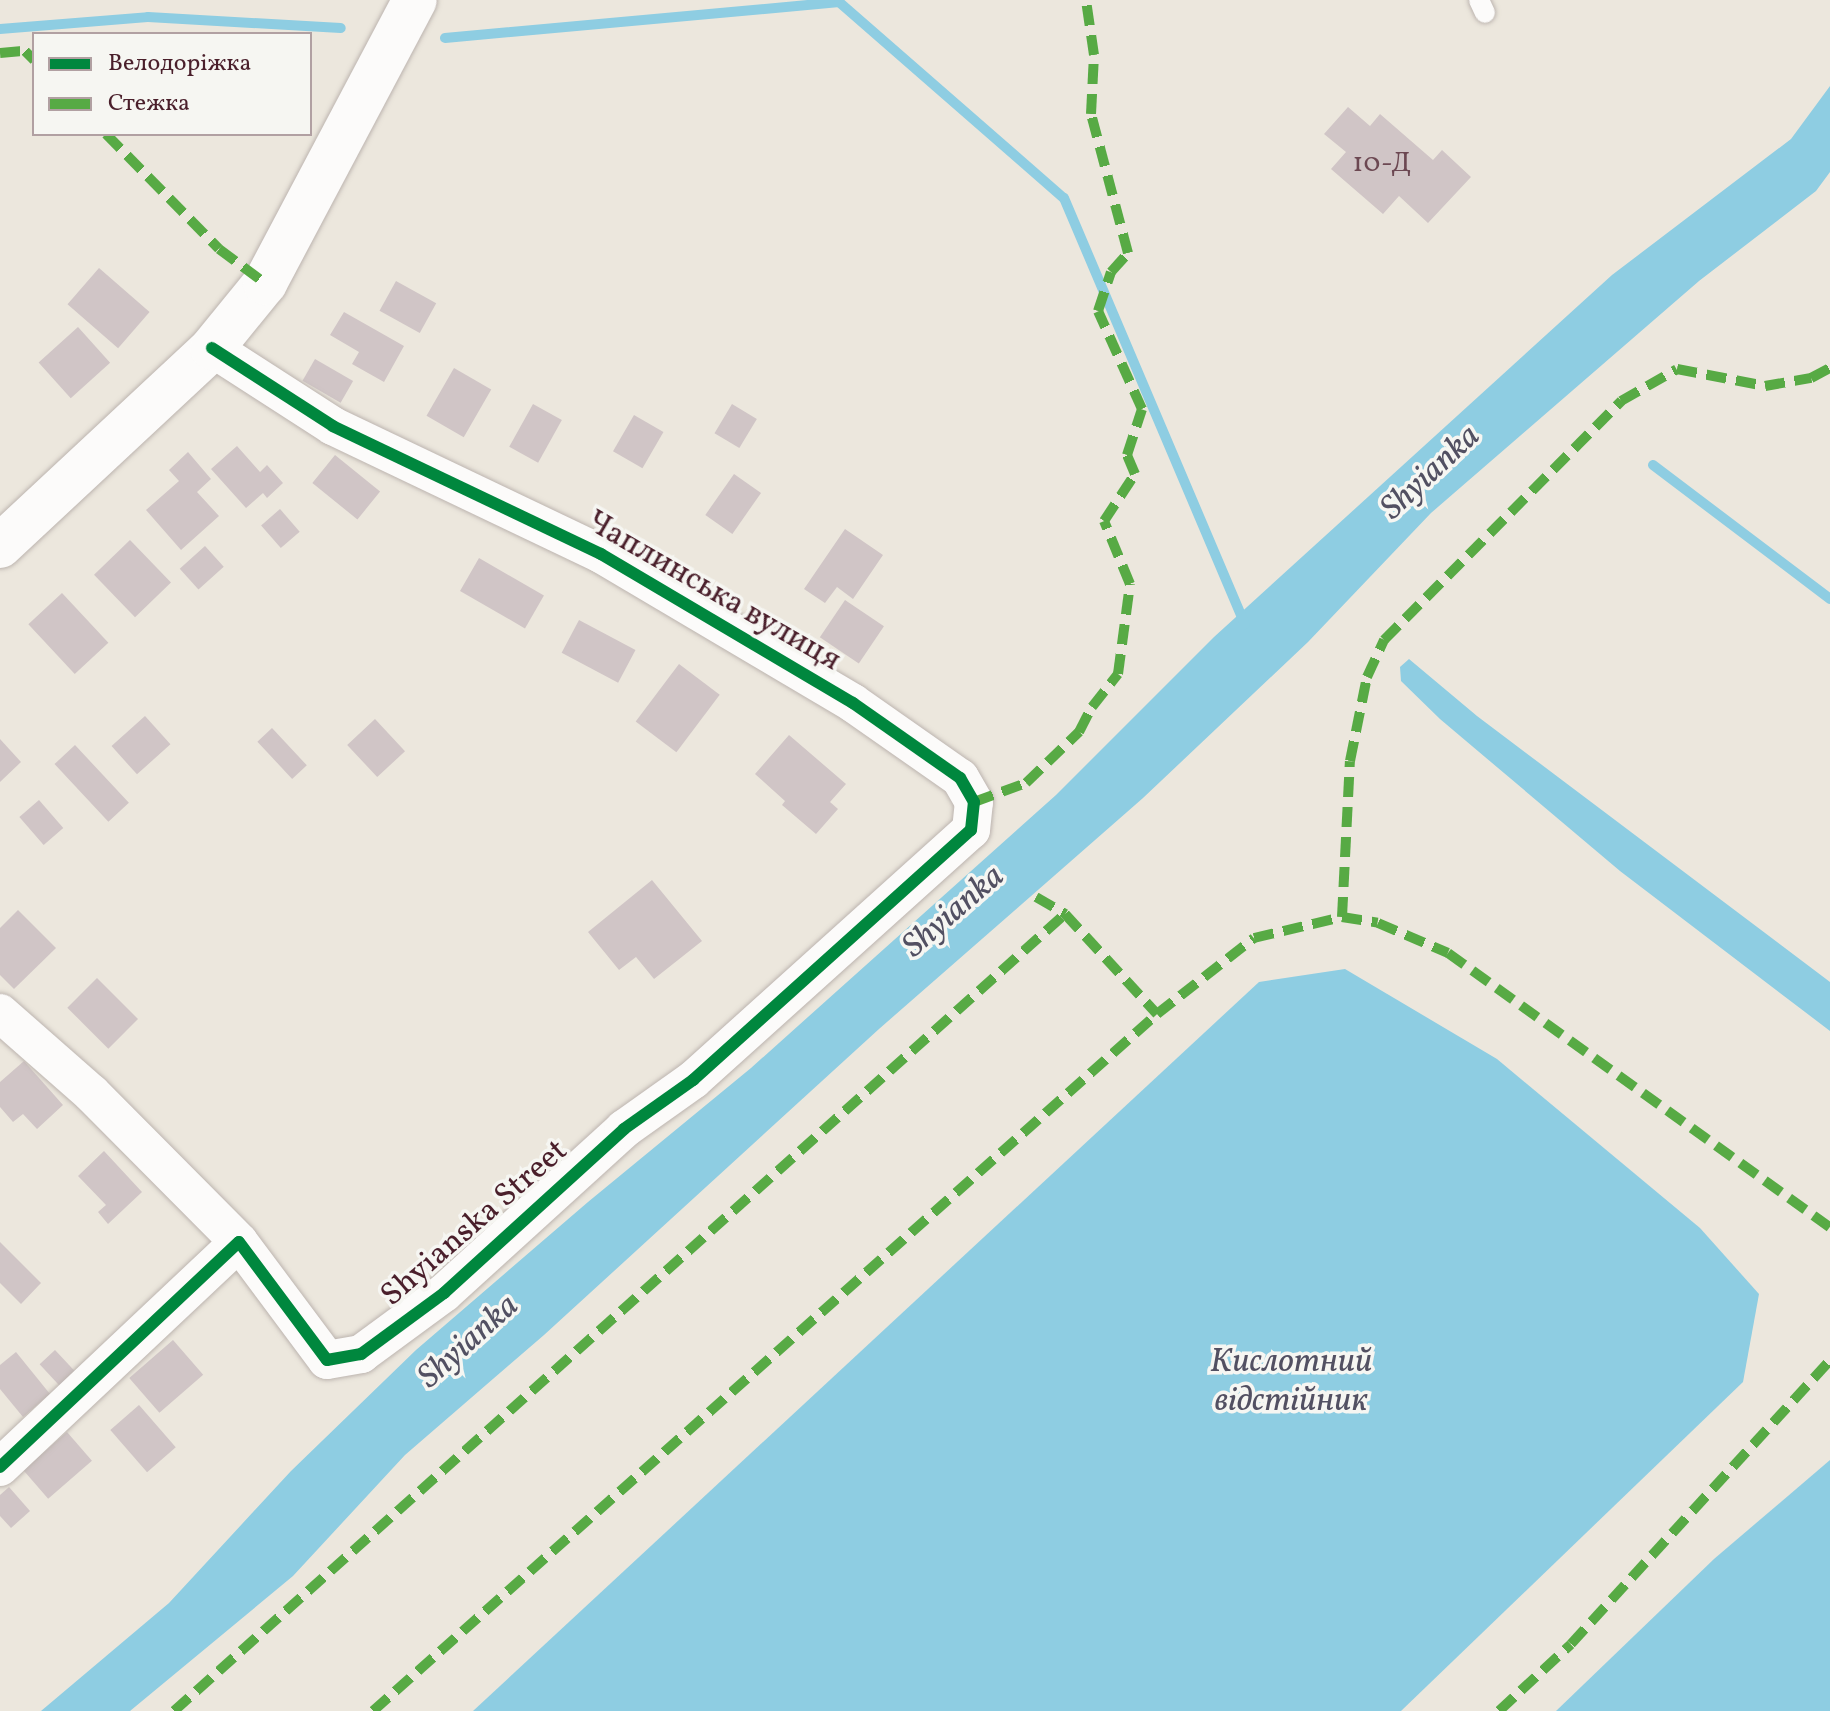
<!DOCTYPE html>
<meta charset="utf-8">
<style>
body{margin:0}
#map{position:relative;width:1830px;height:1711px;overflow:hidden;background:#ece7dd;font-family:Vollkorn,serif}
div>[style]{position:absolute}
.water>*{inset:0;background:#8ecde2}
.stream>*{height:10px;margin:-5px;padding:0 5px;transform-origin:5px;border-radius:5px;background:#8ecde2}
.building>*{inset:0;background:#d0c5c6;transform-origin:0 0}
.roads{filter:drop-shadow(0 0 2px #bcb4af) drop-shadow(0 0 2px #bcb4af)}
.lane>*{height:20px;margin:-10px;padding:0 10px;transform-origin:10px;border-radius:10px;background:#fcfbfa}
.street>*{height:38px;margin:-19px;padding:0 19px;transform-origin:19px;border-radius:19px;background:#fcfbfa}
.secondary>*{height:44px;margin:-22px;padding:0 22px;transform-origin:22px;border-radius:22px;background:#fcfbfa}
.quiet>*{height:10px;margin-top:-5px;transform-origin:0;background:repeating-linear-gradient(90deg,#57aa44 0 20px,transparent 0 30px)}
.cycleway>*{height:12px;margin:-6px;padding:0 6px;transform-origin:6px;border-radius:6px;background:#00873e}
span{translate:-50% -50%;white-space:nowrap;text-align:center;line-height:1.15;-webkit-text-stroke:7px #f6f6f2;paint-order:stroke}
.number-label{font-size:28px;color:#6c4852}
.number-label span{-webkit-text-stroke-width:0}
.street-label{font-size:32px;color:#4a1f2b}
.water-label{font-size:34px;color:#525062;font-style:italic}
.legend{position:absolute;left:32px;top:32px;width:280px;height:104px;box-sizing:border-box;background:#f6f6f2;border:2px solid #b1a0a2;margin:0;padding:10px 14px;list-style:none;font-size:24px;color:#4a1f2b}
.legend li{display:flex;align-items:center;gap:16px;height:40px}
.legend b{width:40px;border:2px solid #b1a0a2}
</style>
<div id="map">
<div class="water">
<div style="clip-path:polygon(1830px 86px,1830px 172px,1816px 191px,1699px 281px,1431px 513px,1308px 642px,1143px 798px,879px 1029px,544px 1335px,405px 1455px,293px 1576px,130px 1711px,41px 1711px,169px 1603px,291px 1471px,416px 1350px,588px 1202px,751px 1068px,1056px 795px,1214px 637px,1612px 275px,1791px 139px)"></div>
<div style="clip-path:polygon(1409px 659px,1477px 716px,1830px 982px,1830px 1031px,1620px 871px,1440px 719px,1401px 681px,1400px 667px)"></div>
<div style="clip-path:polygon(1345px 969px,1497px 1059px,1700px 1228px,1759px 1294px,1743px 1382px,1401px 1711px,473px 1711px,1259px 982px)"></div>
<div style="clip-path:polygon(1830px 1460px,1830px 1711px,1556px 1711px,1714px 1559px)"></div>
</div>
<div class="stream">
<div style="left:0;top:29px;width:148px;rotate:-4.6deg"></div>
<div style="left:148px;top:17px;width:193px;rotate:3.3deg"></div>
<div style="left:445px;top:38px;width:396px;rotate:-5.2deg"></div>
<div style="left:839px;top:2px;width:298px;rotate:41.1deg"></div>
<div style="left:1064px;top:198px;width:463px;rotate:67deg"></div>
<div style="left:1653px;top:465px;width:222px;rotate:37.1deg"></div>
</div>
<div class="building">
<div style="clip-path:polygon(1348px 107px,1370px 126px,1380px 114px,1433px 160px,1442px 150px,1471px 177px,1428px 223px,1399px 196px,1383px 214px,1331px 169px,1346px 152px,1324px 134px)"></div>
<div style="left:99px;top:268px;width:67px;height:48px;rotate:41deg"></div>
<div style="left:396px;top:281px;width:46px;height:34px;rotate:29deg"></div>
<div style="clip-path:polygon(344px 312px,404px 346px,384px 382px,352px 364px,359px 352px,330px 335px)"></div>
<div style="left:78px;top:327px;width:48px;height:53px;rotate:48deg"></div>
<div style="left:315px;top:359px;width:44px;height:25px;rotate:30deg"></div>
<div style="left:454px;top:368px;width:43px;height:55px;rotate:30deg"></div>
<div style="left:533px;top:404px;width:33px;height:49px;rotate:29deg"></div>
<div style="left:732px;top:404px;width:29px;height:34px;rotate:31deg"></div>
<div style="left:634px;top:415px;width:34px;height:42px;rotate:30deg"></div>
<div style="clip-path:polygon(237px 446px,260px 472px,267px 465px,283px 483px,267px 498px,263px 493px,246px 508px,211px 469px)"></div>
<div style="clip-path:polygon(188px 452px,211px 479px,197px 492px,219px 516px,181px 550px,146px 510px,179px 481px,169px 470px)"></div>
<div style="left:335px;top:455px;width:58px;height:36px;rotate:39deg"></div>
<div style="left:734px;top:474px;width:33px;height:50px;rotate:35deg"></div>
<div style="left:280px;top:509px;width:30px;height:25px;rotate:49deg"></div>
<div style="clip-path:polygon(845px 529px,883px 555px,853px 599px,837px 587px,825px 603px,804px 589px)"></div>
<div style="left:130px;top:540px;width:59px;height:50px;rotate:46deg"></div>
<div style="left:205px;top:546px;width:28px;height:34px;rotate:48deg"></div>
<div style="left:479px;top:558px;width:75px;height:38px;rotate:30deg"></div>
<div style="left:62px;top:593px;width:68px;height:46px;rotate:47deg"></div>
<div style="left:845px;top:600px;width:47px;height:45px;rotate:34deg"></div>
<div style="left:579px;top:620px;width:64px;height:37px;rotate:28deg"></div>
<div style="left:679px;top:664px;width:51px;height:72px;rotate:37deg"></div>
<div style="left:145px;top:716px;width:38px;height:45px;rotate:48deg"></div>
<div style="left:375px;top:719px;width:44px;height:38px;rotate:47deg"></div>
<div style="left:272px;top:728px;width:51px;height:20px;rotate:47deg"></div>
<div style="clip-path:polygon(789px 735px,846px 784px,830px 802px,838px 809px,816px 834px,782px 805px,785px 801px,755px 774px)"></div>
<div style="clip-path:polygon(0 739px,21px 762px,0 782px)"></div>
<div style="left:75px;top:745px;width:79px;height:28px;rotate:47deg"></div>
<div style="left:39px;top:800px;width:37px;height:26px;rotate:49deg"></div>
<div style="clip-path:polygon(652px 880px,702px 941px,654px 979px,636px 957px,619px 970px,588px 932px)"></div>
<div style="clip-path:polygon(18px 910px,56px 948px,14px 989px,0 975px,0 928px)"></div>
<div style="left:97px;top:978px;width:58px;height:42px;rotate:45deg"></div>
<div style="clip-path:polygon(24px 1061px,63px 1105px,37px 1129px,23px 1114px,13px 1122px,0 1107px,0 1082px)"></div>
<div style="clip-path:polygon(104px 1151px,142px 1192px,108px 1224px,98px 1212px,106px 1205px,78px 1176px)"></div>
<div style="clip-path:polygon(0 1242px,41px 1283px,21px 1304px,0 1283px)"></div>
<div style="left:173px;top:1340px;width:46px;height:58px;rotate:49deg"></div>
<div style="left:55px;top:1350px;width:35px;height:21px;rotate:47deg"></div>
<div style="clip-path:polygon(16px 1352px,50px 1394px,23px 1417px,0 1389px,0 1365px)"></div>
<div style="left:139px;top:1405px;width:56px;height:38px;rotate:49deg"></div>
<div style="left:67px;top:1432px;width:38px;height:58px;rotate:49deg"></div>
<div style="clip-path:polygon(9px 1487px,30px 1511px,11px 1528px,0 1516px,0 1495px)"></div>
</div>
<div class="roads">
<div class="lane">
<div style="left:1479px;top:0;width:14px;rotate:65deg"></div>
</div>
<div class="street">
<div style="left:0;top:1013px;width:121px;rotate:41.3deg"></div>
<div style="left:91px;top:1093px;width:210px;rotate:45.2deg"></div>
<div style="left:0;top:1467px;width:328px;rotate:-43.3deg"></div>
<div style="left:239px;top:1242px;width:147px;rotate:53.3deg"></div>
<div style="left:327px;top:1360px;width:35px;rotate:-10deg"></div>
<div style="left:361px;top:1354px;width:103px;rotate:-36.3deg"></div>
<div style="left:444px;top:1293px;width:244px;rotate:-42.3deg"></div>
<div style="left:624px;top:1129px;width:85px;rotate:-35.4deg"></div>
<div style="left:693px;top:1080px;width:374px;rotate:-42deg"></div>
<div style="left:971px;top:830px;width:28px;rotate:-84deg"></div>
<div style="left:974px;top:802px;width:28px;rotate:-120deg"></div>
<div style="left:960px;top:778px;width:131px;rotate:-145deg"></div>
<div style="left:853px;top:703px;width:293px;rotate:-149.4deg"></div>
<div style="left:601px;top:554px;width:297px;rotate:-154.5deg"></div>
<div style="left:333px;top:426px;width:144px;rotate:-147.2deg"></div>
</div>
<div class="secondary">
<div style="left:0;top:546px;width:290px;rotate:-43deg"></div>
<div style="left:212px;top:348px;width:84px;rotate:-50.8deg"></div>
<div style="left:265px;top:283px;width:320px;rotate:-62.1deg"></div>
</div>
</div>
<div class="quiet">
<div style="left:0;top:53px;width:25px;rotate:-5deg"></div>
<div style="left:25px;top:51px;width:13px;rotate:45deg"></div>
<div style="left:106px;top:134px;width:161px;rotate:45.5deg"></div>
<div style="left:219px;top:249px;width:57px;rotate:36.5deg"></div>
<div style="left:974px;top:802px;width:55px;rotate:-20.1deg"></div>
<div style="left:1026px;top:783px;width:74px;rotate:-43.9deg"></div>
<div style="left:1079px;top:732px;width:28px;rotate:-63deg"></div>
<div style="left:1092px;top:707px;width:42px;rotate:-51.8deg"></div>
<div style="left:1118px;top:674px;width:91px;rotate:-82.4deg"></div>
<div style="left:1130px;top:584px;width:68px;rotate:-112.4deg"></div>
<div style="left:1104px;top:521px;width:56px;rotate:-56.6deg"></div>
<div style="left:1135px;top:474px;width:21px;rotate:-113deg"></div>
<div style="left:1127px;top:455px;width:48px;rotate:-71.9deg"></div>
<div style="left:1142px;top:409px;width:107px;rotate:-114.2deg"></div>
<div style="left:1098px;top:311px;width:41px;rotate:-71.6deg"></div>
<div style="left:1111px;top:272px;width:25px;rotate:-48deg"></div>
<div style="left:1128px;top:253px;width:144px;rotate:-104.9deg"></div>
<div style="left:1091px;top:114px;width:59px;rotate:-87.1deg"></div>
<div style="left:1094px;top:55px;width:56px;rotate:-98.3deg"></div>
<div style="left:1036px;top:897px;width:34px;rotate:30deg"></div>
<div style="left:1065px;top:914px;width:136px;rotate:47.4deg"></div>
<div style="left:1342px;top:917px;width:156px;rotate:-87.1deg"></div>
<div style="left:1350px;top:761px;width:86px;rotate:-78.6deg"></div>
<div style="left:1367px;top:677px;width:41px;rotate:-65.3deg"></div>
<div style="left:1384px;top:640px;width:337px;rotate:-45.2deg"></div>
<div style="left:1621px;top:401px;width:64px;rotate:-29.7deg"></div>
<div style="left:1677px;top:369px;width:90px;rotate:10.9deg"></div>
<div style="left:1765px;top:386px;width:47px;rotate:-9.9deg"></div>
<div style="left:1811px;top:378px;width:21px;rotate:-28deg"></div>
<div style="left:174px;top:1711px;width:1195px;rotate:-41.81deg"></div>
<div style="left:373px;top:1711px;width:1049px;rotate:-41.64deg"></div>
<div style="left:1157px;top:1014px;width:123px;rotate:-38.1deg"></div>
<div style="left:1254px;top:938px;width:90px;rotate:-13.4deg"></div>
<div style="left:1342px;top:917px;width:36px;rotate:9deg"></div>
<div style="left:1378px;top:923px;width:76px;rotate:23.2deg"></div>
<div style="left:1448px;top:953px;width:470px;rotate:35.7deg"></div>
<div style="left:1499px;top:1711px;width:98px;rotate:-42.9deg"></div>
<div style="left:1571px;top:1644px;width:384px;rotate:-47.6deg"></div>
</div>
<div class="cycleway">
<div style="left:0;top:1467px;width:328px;rotate:-43.3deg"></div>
<div style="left:239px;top:1242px;width:147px;rotate:53.3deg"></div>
<div style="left:327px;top:1360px;width:35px;rotate:-10deg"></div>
<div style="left:361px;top:1354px;width:103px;rotate:-36.3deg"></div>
<div style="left:444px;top:1293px;width:244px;rotate:-42.3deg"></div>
<div style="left:624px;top:1129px;width:85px;rotate:-35.4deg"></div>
<div style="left:693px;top:1080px;width:374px;rotate:-42deg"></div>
<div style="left:971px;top:830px;width:28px;rotate:-84deg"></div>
<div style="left:974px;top:802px;width:28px;rotate:-120deg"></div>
<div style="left:960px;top:778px;width:131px;rotate:-145deg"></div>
<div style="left:853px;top:703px;width:293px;rotate:-149.4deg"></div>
<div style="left:601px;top:554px;width:297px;rotate:-154.5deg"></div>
<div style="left:333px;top:426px;width:144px;rotate:-147.2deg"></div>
</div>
<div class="number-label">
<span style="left:1382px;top:164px">10-Д</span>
</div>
<div class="street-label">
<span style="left:713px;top:592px;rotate:30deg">Чаплинська вулиця</span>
<span style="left:475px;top:1224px;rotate:-41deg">Shyianska Street</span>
</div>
<div class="water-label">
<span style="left:1431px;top:473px;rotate:-43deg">Shyianka</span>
<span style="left:954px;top:912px;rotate:-41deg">Shyianka</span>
<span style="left:469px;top:1342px;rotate:-42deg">Shyianka</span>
<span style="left:1291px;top:1382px">Кислотний<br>відстійник</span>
</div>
<ul class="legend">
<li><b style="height:10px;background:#00873e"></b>Велодоріжка</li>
<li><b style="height:10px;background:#57aa44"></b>Стежка</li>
</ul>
</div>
